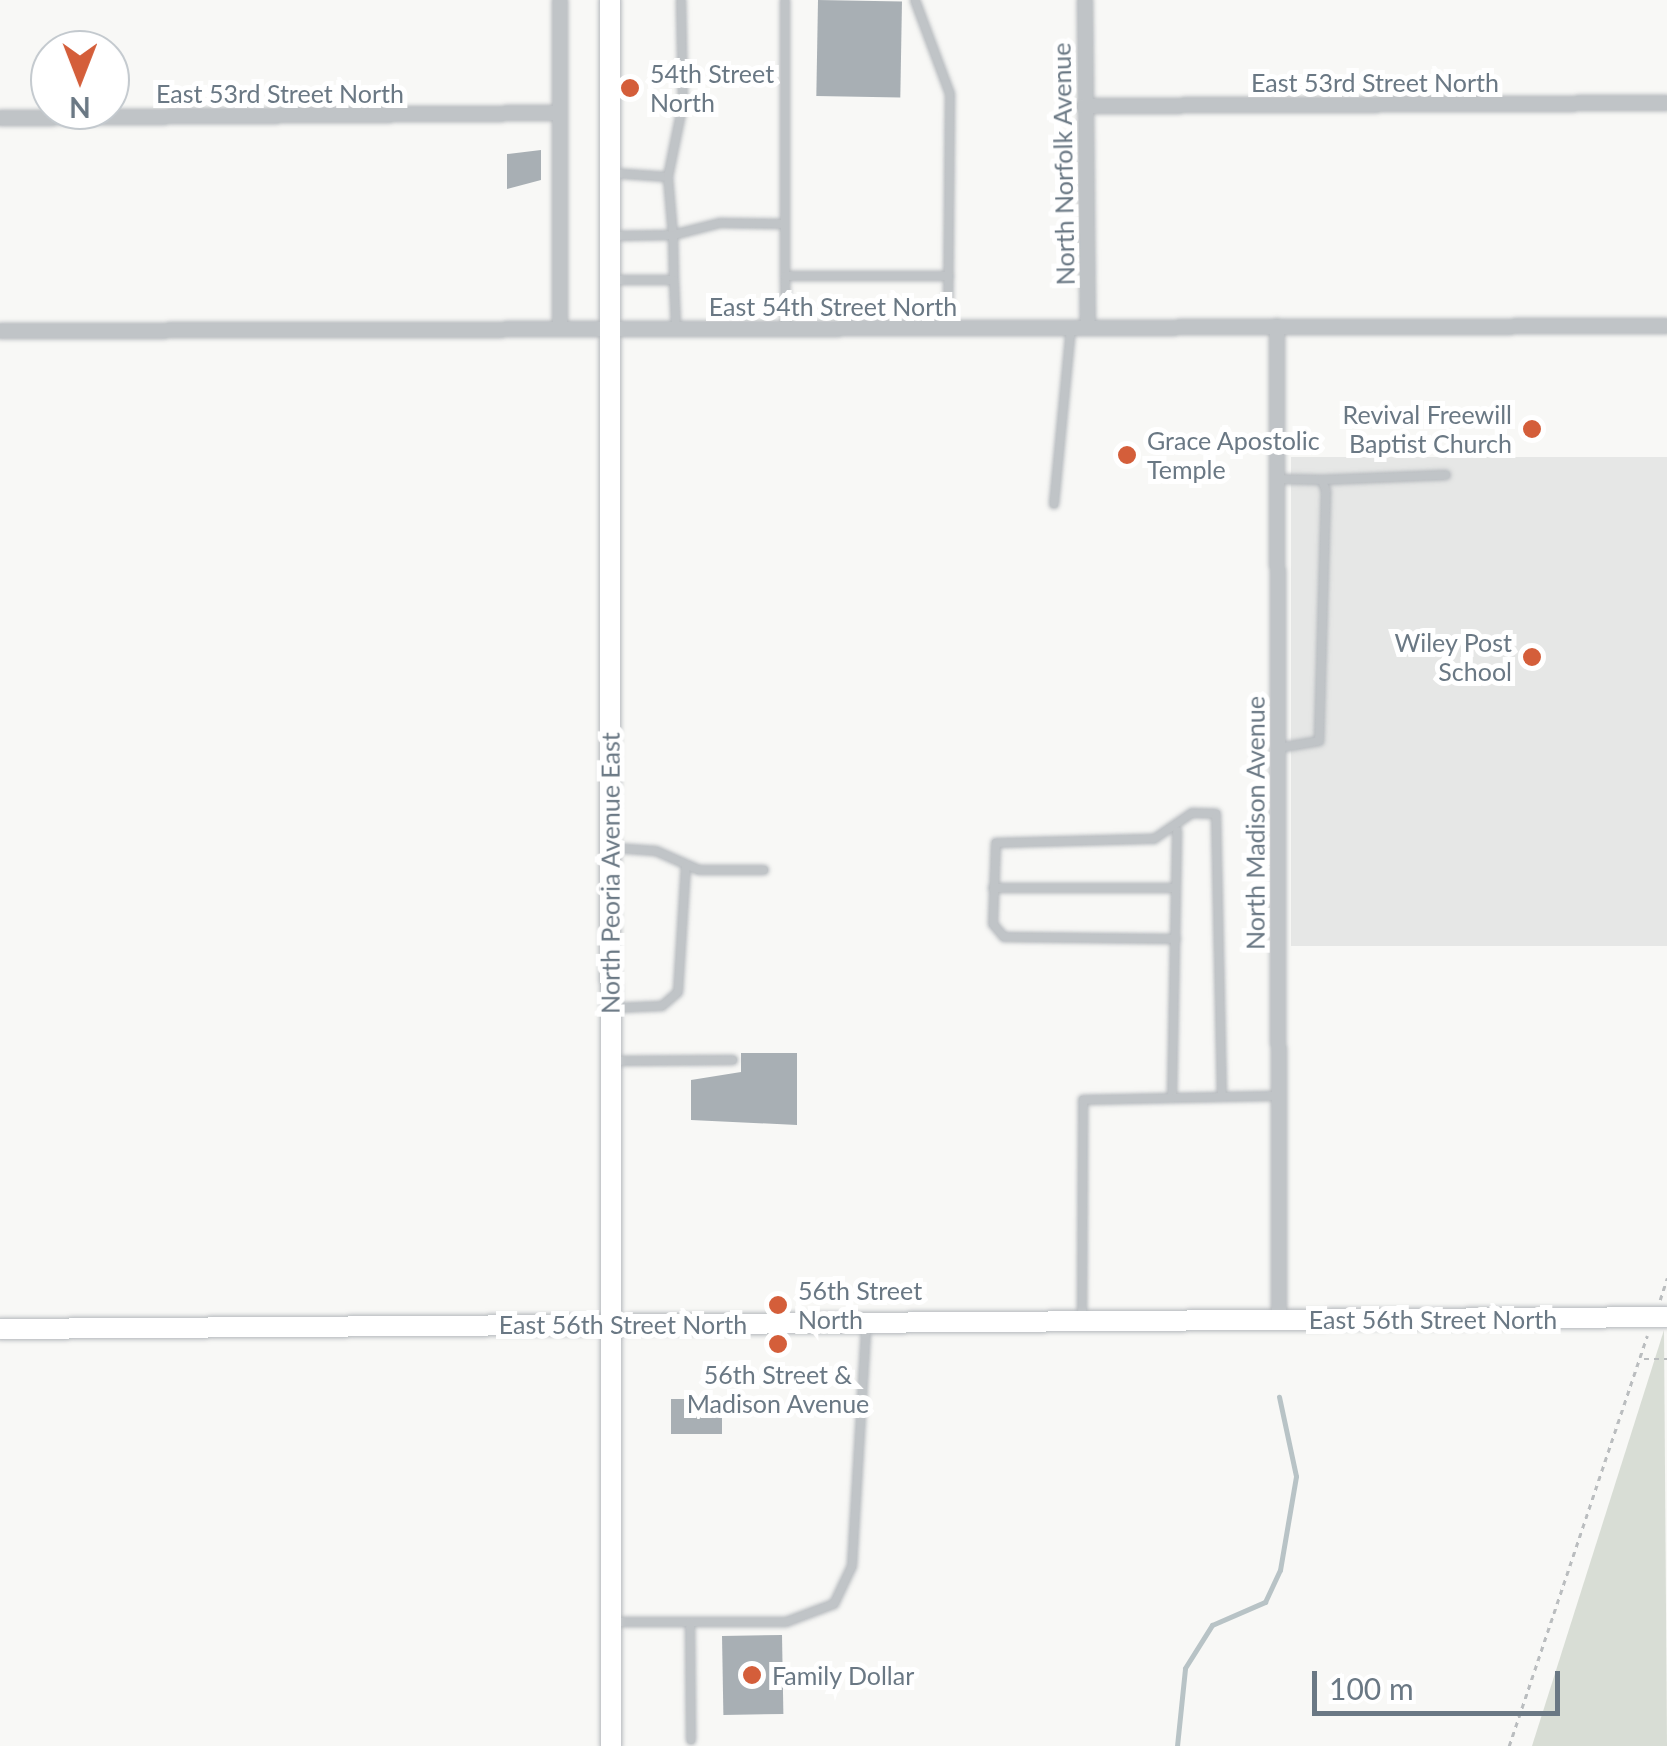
<!DOCTYPE html>
<style>
body{margin:0}
#map{position:relative;width:1667px;height:1746px;overflow:hidden;background:#f8f8f6;font-family:Lato,sans-serif}
div>[style]{position:absolute}
.built>*{inset:0;background:#e6e7e6;transform-origin:0 0}
.green>*{inset:0;background:#d8ddd5}
.stream>*{height:5px;margin:-2.5px;padding:0 2.5px;transform-origin:2.5px;border-radius:2.5px;background:#b8c3c6}
.building>*{inset:0;background:#a8afb4;transform-origin:0 0}
.path>*{height:2.5px;margin-top:-1.25px;transform-origin:0;background:repeating-linear-gradient(90deg,#babdbf 0 5px,transparent 0 10px)}
.roads{filter:drop-shadow(0 0 2px #b5b9bd) drop-shadow(0 0 2px #b5b9bd)}
.lane>*{height:8px;margin:-4px;padding:0 4px;transform-origin:4px;border-radius:4px;background:#c0c4c7}
.street>*{height:14px;margin:-7px;padding:0 7px;transform-origin:7px;border-radius:7px;background:#c0c4c7}
.secondary>*{height:20px;margin:-10px;padding:0 10px;transform-origin:10px;border-radius:10px;background:#fff}
.dots>*{width:28px;height:28px;translate:-50% -50%;box-sizing:border-box;border:5px solid #fff;border-radius:50%}
span{translate:-50% -50%;white-space:nowrap;text-align:center;line-height:1.15;-webkit-text-stroke:10px #fff;paint-order:stroke}
.poi-label{font-size:25px;color:#6a7884}
.left{translate:0 -50%;text-align:left}
.right{translate:-100% -50%;text-align:right}
.street-label{font-size:25px;color:#6a7884}
.north{position:absolute;left:30px;top:30px;width:100px;height:100px;box-sizing:border-box;background:#fff;border:2px solid #c3c9ce;border-radius:50%;rotate:180deg;font-size:28px;font-weight:700;line-height:40px;text-align:center;color:#6a7884}
.north::after{content:'';display:block;margin:auto;width:35px;height:45px;background:#d45e3a;clip-path:polygon(50% 0,100% 100%,50% 72%,0 100%)}
.scale{position:absolute;left:1312px;top:1671px;width:248px;height:45px;box-sizing:border-box;border:5px solid #6a7884;border-top:0;padding-left:12px;font-size:30px;line-height:35px;white-space:nowrap;color:#6a7884;-webkit-text-stroke:8px #fff;paint-order:stroke}
</style>
<div id="map">
<div class="built">
<div style="left:1291px;top:457px;width:376px;height:489px"></div>
</div>
<div class="green">
<div style="clip-path:polygon(1664px 1330px,1667px 1746px,1532px 1746px)"></div>
</div>
<div class="stream">
<div style="left:1177px;top:1746px;width:78px;rotate:-84.1deg"></div>
<div style="left:1185px;top:1668px;width:51px;rotate:-57.9deg"></div>
<div style="left:1212px;top:1625px;width:58px;rotate:-23.5deg"></div>
<div style="left:1265px;top:1602px;width:35px;rotate:-65deg"></div>
<div style="left:1280px;top:1570px;width:95px;rotate:-80.3deg"></div>
<div style="left:1296px;top:1476px;width:81px;rotate:-102.1deg"></div>
</div>
<div class="building">
<div style="left:818px;top:0;width:84px;height:96px;rotate:1deg"></div>
<div style="clip-path:polygon(541px 150px,541px 180px,507px 189px,507px 154px)"></div>
<div style="clip-path:polygon(741px 1053px,797px 1053px,797px 1125px,691px 1120px,691px 1080px,741px 1072px)"></div>
<div style="left:671px;top:1399px;width:51px;height:35px"></div>
<div style="left:782px;top:1635px;width:79px;height:60px;rotate:89deg"></div>
</div>
<div class="path">
<div style="left:1660px;top:1300px;width:23px;rotate:-72deg"></div>
<div style="left:1644px;top:1359px;width:23px"></div>
<div style="left:1509px;top:1746px;width:433px;rotate:-71.4deg"></div>
</div>
<div class="roads">
<div class="lane">
<div style="left:915px;top:0;width:100px;rotate:69.6deg"></div>
<div style="left:950px;top:94px;width:234px;rotate:90.5deg"></div>
<div style="left:611px;top:173px;width:57px;rotate:4deg"></div>
<div style="left:668px;top:177px;width:58px;rotate:85.1deg"></div>
<div style="left:673px;top:235px;width:49px;rotate:-14.3deg"></div>
<div style="left:720px;top:223px;width:65px;rotate:0.9deg"></div>
<div style="left:668px;top:177px;width:76px;rotate:-78.5deg"></div>
<div style="left:683px;top:103px;width:103px;rotate:-91.1deg"></div>
<div style="left:612px;top:236px;width:61px;rotate:-0.9deg"></div>
<div style="left:673px;top:235px;width:45px;rotate:88.7deg"></div>
<div style="left:785px;top:276px;width:276px;rotate:-90deg"></div>
<div style="left:612px;top:280px;width:62px"></div>
<div style="left:674px;top:280px;width:48px;rotate:87.6deg"></div>
<div style="left:786px;top:328px;width:52px;rotate:-91.1deg"></div>
<div style="left:785px;top:276px;width:164px"></div>
<div style="left:1277px;top:479px;width:45px;rotate:1.3deg"></div>
<div style="left:1322px;top:480px;width:12px;rotate:70deg"></div>
<div style="left:1326px;top:491px;width:250px;rotate:91.6deg"></div>
<div style="left:1319px;top:741px;width:42px;rotate:170.3deg"></div>
<div style="left:1322px;top:480px;width:124px;rotate:-2.3deg"></div>
<div style="left:1054px;top:504px;width:178px;rotate:-84.5deg"></div>
<div style="left:615px;top:848px;width:41px;rotate:4.2deg"></div>
<div style="left:656px;top:851px;width:47px;rotate:23.8deg"></div>
<div style="left:699px;top:870px;width:65px"></div>
<div style="left:993px;top:888px;width:183px"></div>
<div style="left:1176px;top:939px;width:172px;rotate:-179.3deg"></div>
<div style="left:1004px;top:937px;width:17px;rotate:-130deg"></div>
<div style="left:993px;top:924px;width:81px;rotate:-87.9deg"></div>
<div style="left:996px;top:843px;width:158px;rotate:-1.5deg"></div>
<div style="left:1154px;top:839px;width:46px;rotate:-34.4deg"></div>
<div style="left:1192px;top:813px;width:24px;rotate:2deg"></div>
<div style="left:1216px;top:814px;width:283px;rotate:88.8deg"></div>
<div style="left:615px;top:1008px;width:47px;rotate:-2.4deg"></div>
<div style="left:662px;top:1006px;width:21px;rotate:-41deg"></div>
<div style="left:678px;top:992px;width:126px;rotate:-86.4deg"></div>
<div style="left:615px;top:1061px;width:118px;rotate:-0.5deg"></div>
<div style="left:1172px;top:1098px;width:267px;rotate:-88.9deg"></div>
<div style="left:1082px;top:1320px;width:220px;rotate:-89.7deg"></div>
<div style="left:1083px;top:1100px;width:194px;rotate:-1.2deg"></div>
<div style="left:611px;top:1622px;width:175px"></div>
<div style="left:786px;top:1622px;width:51px;rotate:-20.6deg"></div>
<div style="left:834px;top:1604px;width:42px;rotate:-64.7deg"></div>
<div style="left:852px;top:1566px;width:239px;rotate:-86.6deg"></div>
<div style="left:690px;top:1622px;width:118px;rotate:89.5deg"></div>
</div>
<div class="street">
<div style="left:1085px;top:0;width:327px;rotate:89.5deg"></div>
<div style="left:1084px;top:106px;width:583px;rotate:-0.29deg"></div>
<div style="left:0;top:118px;width:560px;rotate:-0.51deg"></div>
<div style="left:1277px;top:326px;width:994px;rotate:89.88deg"></div>
<div style="left:560px;top:328px;width:328px;rotate:-90deg"></div>
<div style="left:0;top:331px;width:1667px;rotate:-0.17deg"></div>
</div>
<div class="secondary">
<div style="left:610px;top:0;width:1746px;rotate:89.97deg"></div>
<div style="left:0;top:1329px;width:1667px;rotate:-0.41deg"></div>
</div>
</div>
<div class="dots">
<div style="left:630px;top:88px;background:#d45e3a"></div>
<div style="left:1532px;top:429px;background:#d45e3a"></div>
<div style="left:1127px;top:455px;background:#d45e3a"></div>
<div style="left:1532px;top:657px;background:#d45e3a"></div>
<div style="left:778px;top:1305px;background:#d45e3a"></div>
<div style="left:778px;top:1344px;background:#d45e3a"></div>
<div style="left:752px;top:1675px;background:#d45e3a"></div>
</div>
<div class="poi-label">
<span class="left" style="left:650px;top:88px">54th Street<br>North</span>
<span class="right" style="left:1512px;top:429px">Revival Freewill<br>Baptist Church</span>
<span class="left" style="left:1147px;top:455px">Grace Apostolic<br>Temple</span>
<span class="right" style="left:1512px;top:657px">Wiley Post<br>School</span>
<span class="left" style="left:798px;top:1305px">56th Street<br>North</span>
<span style="left:778px;top:1389px">56th Street &amp;<br>Madison Avenue</span>
<span class="left" style="left:772px;top:1675px">Family Dollar</span>
</div>
<div class="street-label">
<span style="left:1375px;top:82px">East 53rd Street North</span>
<span style="left:280px;top:93px">East 53rd Street North</span>
<span style="left:1063px;top:164px;rotate:-91deg">North Norfolk Avenue</span>
<span style="left:833px;top:306px">East 54th Street North</span>
<span style="left:1255px;top:823px;rotate:-90deg">North Madison Avenue</span>
<span style="left:610px;top:873px;rotate:-90deg">North Peoria Avenue East</span>
<span style="left:1433px;top:1319px">East 56th Street North</span>
<span style="left:623px;top:1324px">East 56th Street North</span>
</div>
<div class="north">N</div>
<div class="scale">100 m</div>
</div>
